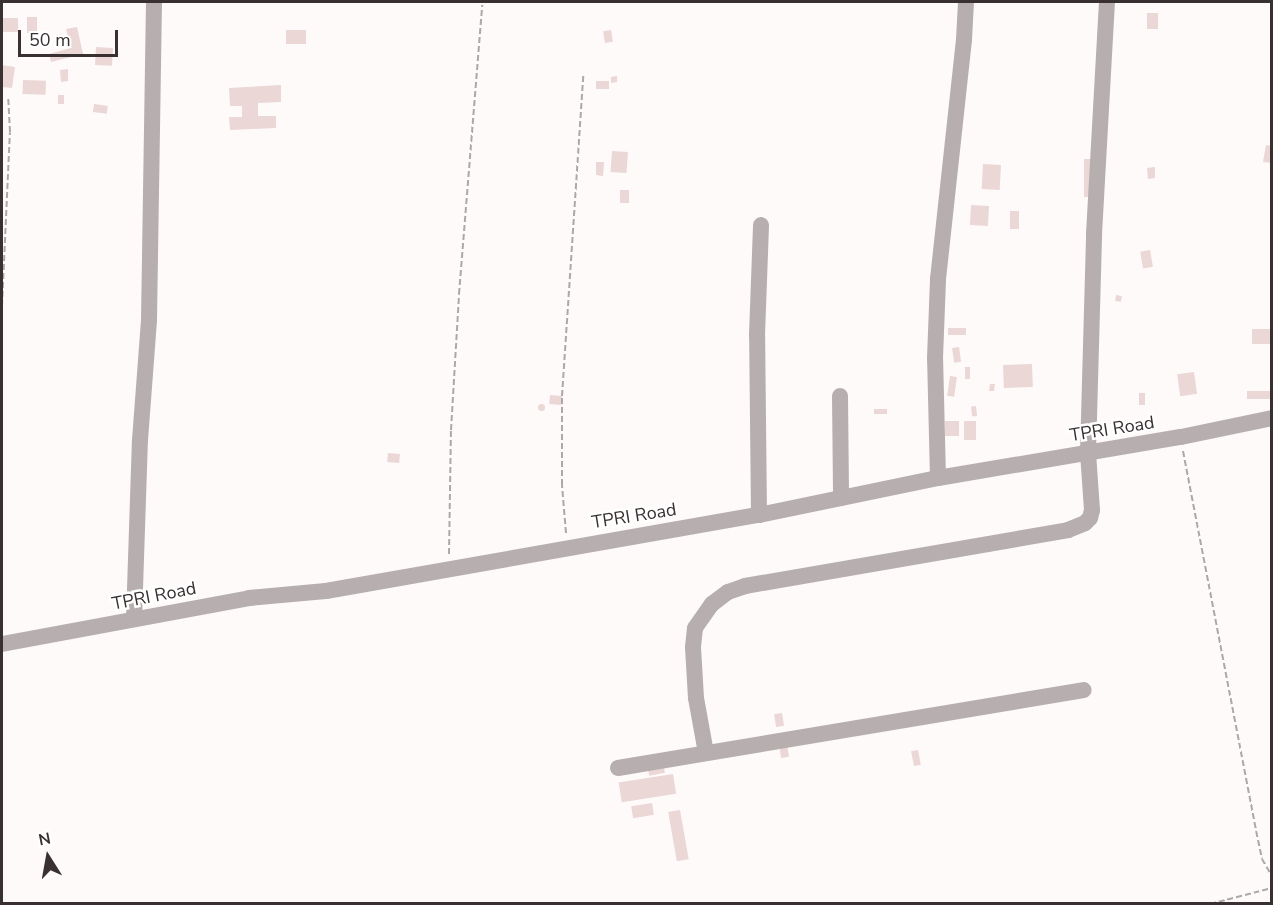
<!DOCTYPE html>
<style>
body{margin:0}
#map{position:relative;width:1273px;height:905px;overflow:hidden;background:#fefafa;font-family:"Nunito Sans",sans-serif}
div>[style]{position:absolute}
.building>*{inset:0;background:#ead7d6;transform-origin:0 0}
.round{border-radius:50%}
.path>*{height:2px;margin-top:-1px;transform-origin:0;background:repeating-linear-gradient(90deg,#ada8a8 0 6px,transparent 0 9px)}
.minor>*{height:16px;margin:-8px;padding:0 8px;transform-origin:8px;border-radius:8px;background:#b7afaf}
span{translate:-50% -50%;white-space:nowrap;text-align:center;line-height:1.15;-webkit-text-stroke:5px #fff;paint-order:stroke}
.street-label{font-size:18px;color:#393131}
.frame{position:absolute;inset:0;border:3px solid #393131;pointer-events:none}
.north{position:absolute;left:18px;top:827px;width:60px;height:60px;-webkit-text-stroke:4px #fff;paint-order:stroke;rotate:349deg;font-size:16px;font-weight:700;line-height:24px;text-align:center;color:#393131}
.north::after{content:'';display:block;margin:auto;width:21px;height:27px;background:#393131;clip-path:polygon(50% 0,100% 100%,50% 72%,0 100%)}
.scale{position:absolute;left:18px;top:30px;width:100px;height:27px;box-sizing:border-box;border:3px solid #393131;border-top:0;padding-left:8px;font-size:18px;line-height:21px;white-space:nowrap;color:#393131;-webkit-text-stroke:4px #fff;paint-order:stroke}
</style>
<div id="map">
<div class="building">
<div style="left:1147px;top:13px;width:11px;height:16px"></div>
<div style="left:27px;top:17px;width:10px;height:16px"></div>
<div style="left:2px;top:18px;width:16px;height:14px"></div>
<div style="clip-path:polygon(77px 27px,83px 54px,51px 62px,49px 54px,71px 48px,66px 29px)"></div>
<div style="left:286px;top:30px;width:20px;height:14px"></div>
<div style="left:611px;top:30px;width:12px;height:8px;rotate:81deg"></div>
<div style="left:96px;top:47px;width:17px;height:18px;rotate:3deg"></div>
<div style="clip-path:polygon(2px 65px,15px 67px,12px 88px,2px 87px)"></div>
<div style="clip-path:polygon(68px 69px,68px 81px,61px 82px,60px 70px)"></div>
<div style="clip-path:polygon(617px 76px,617px 82px,611px 83px,611px 77px)"></div>
<div style="left:23px;top:80px;width:23px;height:14px;rotate:2deg"></div>
<div style="left:596px;top:81px;width:13px;height:8px"></div>
<div style="clip-path:polygon(281px 85px,281px 102px,258px 103px,258px 116px,276px 116px,276px 128px,230px 130px,229px 117px,242px 117px,242px 106px,230px 106px,229px 88px)"></div>
<div style="left:58px;top:95px;width:6px;height:9px"></div>
<div style="left:94px;top:104px;width:14px;height:8px;rotate:8deg"></div>
<div style="clip-path:polygon(1266px 145px,1272px 146px,1272px 163px,1263px 162px)"></div>
<div style="left:612px;top:151px;width:16px;height:21px;rotate:4deg"></div>
<div style="left:1084px;top:159px;width:8px;height:38px"></div>
<div style="clip-path:polygon(596px 162px,604px 162px,603px 176px,596px 175px)"></div>
<div style="left:983px;top:164px;width:18px;height:25px;rotate:3deg"></div>
<div style="clip-path:polygon(1155px 167px,1155px 178px,1148px 179px,1147px 168px)"></div>
<div style="left:620px;top:190px;width:9px;height:13px"></div>
<div style="left:971px;top:205px;width:18px;height:20px;rotate:3deg"></div>
<div style="left:1010px;top:211px;width:9px;height:18px"></div>
<div style="left:1150px;top:250px;width:17px;height:10px;rotate:80deg"></div>
<div style="left:1116px;top:295px;width:6px;height:6px;rotate:9deg"></div>
<div style="left:966px;top:328px;width:7px;height:18px;rotate:90deg"></div>
<div style="left:1252px;top:329px;width:20px;height:15px"></div>
<div style="left:959px;top:347px;width:15px;height:7px;rotate:82deg"></div>
<div style="left:1032px;top:364px;width:23px;height:29px;rotate:88deg"></div>
<div style="left:965px;top:367px;width:5px;height:12px"></div>
<div style="left:1194px;top:372px;width:22px;height:17px;rotate:82deg"></div>
<div style="left:950px;top:376px;width:7px;height:20px;rotate:8deg"></div>
<div style="clip-path:polygon(990px 384px,995px 384px,994px 391px,989px 391px)"></div>
<div style="left:1272px;top:391px;width:8px;height:25px;rotate:90deg"></div>
<div style="left:1139px;top:393px;width:6px;height:12px"></div>
<div style="left:550px;top:395px;width:12px;height:9px;rotate:5deg"></div>
<div class="round" style="left:537.5px;top:403.5px;width:7px;height:7px"></div>
<div style="left:976px;top:406px;width:10px;height:5px;rotate:84deg"></div>
<div style="left:874px;top:409px;width:13px;height:5px"></div>
<div style="left:945px;top:421px;width:14px;height:15px"></div>
<div style="left:964px;top:421px;width:12px;height:19px"></div>
<div style="left:388px;top:453px;width:12px;height:9px;rotate:5deg"></div>
<div style="left:782px;top:713px;width:13px;height:8px;rotate:81deg"></div>
<div style="left:787px;top:744px;width:13px;height:8px;rotate:81deg"></div>
<div style="left:918px;top:750px;width:15px;height:7px;rotate:79deg"></div>
<div style="left:663px;top:763px;width:10px;height:16px;rotate:79deg"></div>
<div style="left:673px;top:774px;width:20px;height:55px;rotate:81deg"></div>
<div style="left:652px;top:803px;width:12px;height:21px;rotate:81deg"></div>
<div style="left:680px;top:810px;width:50px;height:12px;rotate:80deg"></div>
</div>
<div class="path">
<div style="left:2px;top:306px;width:174px;rotate:-87.4deg"></div>
<div style="left:10px;top:132px;width:34px;rotate:-93deg"></div>
<div style="left:1183px;top:451px;width:396px;rotate:79.1deg"></div>
<div style="left:1258px;top:840px;width:19px;rotate:78deg"></div>
<div style="left:1262px;top:859px;width:20px;rotate:60deg"></div>
<div style="left:566px;top:533px;width:48px;rotate:-94.8deg"></div>
<div style="left:562px;top:485px;width:89px;rotate:-90deg"></div>
<div style="left:562px;top:396px;width:321px;rotate:-86.2deg"></div>
<div style="left:449px;top:554px;width:124px;rotate:-89.1deg"></div>
<div style="left:451px;top:430px;width:136px;rotate:-86.6deg"></div>
<div style="left:459px;top:294px;width:290px;rotate:-85.4deg"></div>
<div style="left:1210px;top:904px;width:64px;rotate:-14.5deg"></div>
</div>
<div class="minor">
<div style="left:840px;top:396px;width:102px;rotate:89.4deg"></div>
<div style="left:938px;top:478px;width:120px;rotate:-91.4deg"></div>
<div style="left:935px;top:358px;width:79px;rotate:-87.8deg"></div>
<div style="left:938px;top:279px;width:240px;rotate:-83.8deg"></div>
<div style="left:964px;top:40px;width:38px;rotate:-87deg"></div>
<div style="left:759px;top:515px;width:180px;rotate:-90.6deg"></div>
<div style="left:757px;top:335px;width:110px;rotate:-87.9deg"></div>
<div style="left:134px;top:619px;width:179px;rotate:-88.1deg"></div>
<div style="left:140px;top:440px;width:120px;rotate:-85.7deg"></div>
<div style="left:149px;top:320px;width:318px;rotate:-89.1deg"></div>
<div style="left:2px;top:644px;width:251px;rotate:-10.5deg"></div>
<div style="left:249px;top:598px;width:77px;rotate:-5.2deg"></div>
<div style="left:326px;top:591px;width:440px;rotate:-10deg"></div>
<div style="left:759px;top:515px;width:183px;rotate:-11.7deg"></div>
<div style="left:938px;top:478px;width:246px;rotate:-9.6deg"></div>
<div style="left:1181px;top:437px;width:93px;rotate:-11.8deg"></div>
<div style="left:706px;top:753px;width:56px;rotate:-100.3deg"></div>
<div style="left:696px;top:698px;width:51px;rotate:-93.4deg"></div>
<div style="left:693px;top:647px;width:19px;rotate:-84deg"></div>
<div style="left:695px;top:628px;width:29px;rotate:-55deg"></div>
<div style="left:712px;top:604px;width:20px;rotate:-37deg"></div>
<div style="left:728px;top:592px;width:18px;rotate:-19deg"></div>
<div style="left:745px;top:586px;width:328px;rotate:-9.8deg"></div>
<div style="left:1068px;top:530px;width:18px;rotate:-22deg"></div>
<div style="left:1085px;top:523px;width:7px;rotate:-45deg"></div>
<div style="left:1090px;top:518px;width:8px;rotate:-76deg"></div>
<div style="left:1092px;top:510px;width:57px;rotate:-94deg"></div>
<div style="left:1088px;top:453px;width:219px;rotate:-88.4deg"></div>
<div style="left:1094px;top:234px;width:232px;rotate:-86.8deg"></div>
<div style="left:618px;top:768px;width:472px;rotate:-9.5deg"></div>
</div>
<div class="street-label">
<span style="left:1112px;top:429px;rotate:-9deg">TPRI Road</span>
<span style="left:634px;top:516px;rotate:-9deg">TPRI Road</span>
<span style="left:154px;top:596px;rotate:-11deg">TPRI Road</span>
</div>
<div class="frame"></div>
<div class="north">N</div>
<div class="scale">50 m</div>
</div>
